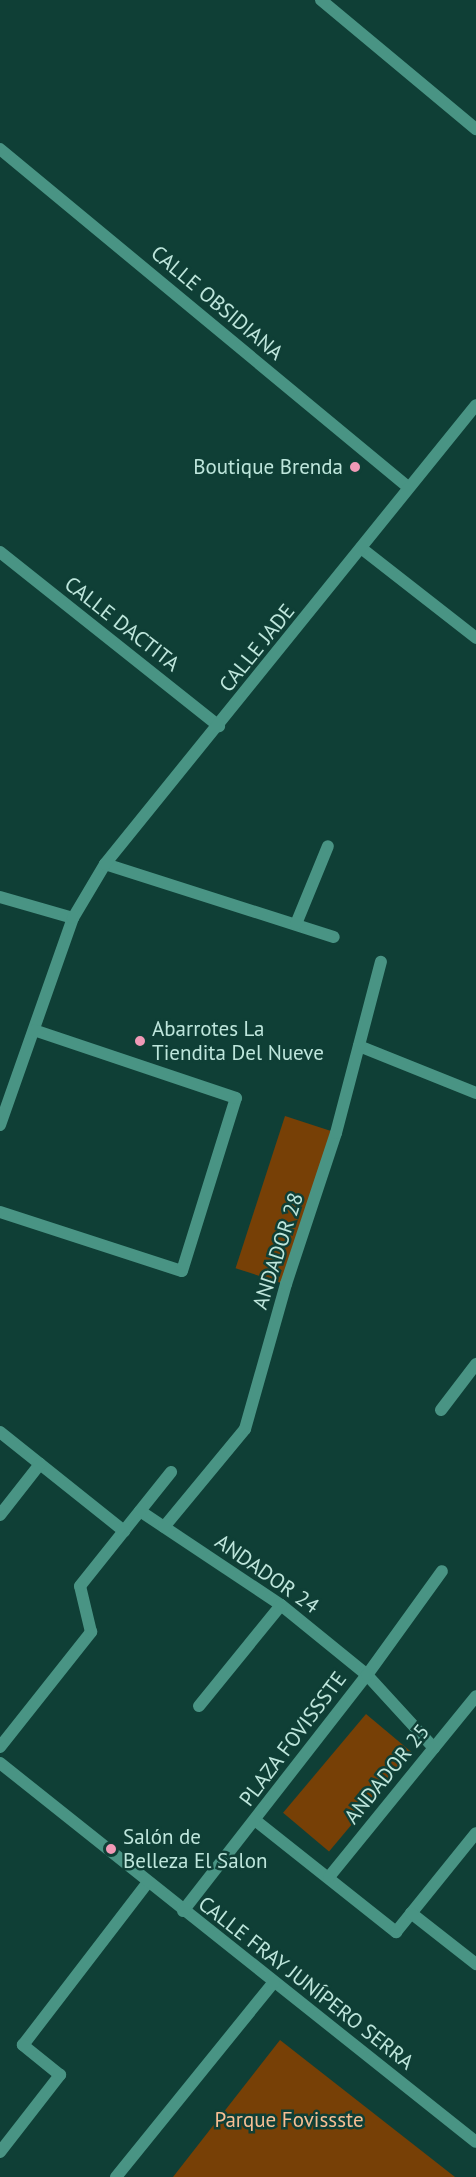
<!DOCTYPE html>
<meta charset="utf-8">
<style>
body{margin:0}
#map{position:relative;width:476px;height:2177px;overflow:hidden;background:#0f3f36;font-family:"PT Sans",sans-serif}
div>[style]{position:absolute}
.green>*{inset:0;background:#774006;transform-origin:0 0}
.lane>*{height:12px;margin:-6px;padding:0 6px;transform-origin:6px;border-radius:6px;background:#499484}
.street>*{height:12px;margin:-6px;padding:0 6px;transform-origin:6px;border-radius:6px;background:#499484}
.dots>*{width:16px;height:16px;translate:-50% -50%;box-sizing:border-box;border:3px solid #0f3f36;border-radius:50%}
span{translate:-50% -50%;white-space:nowrap;text-align:center;line-height:1.15;-webkit-text-stroke:5px #0f3f36;paint-order:stroke}
.street-label{font-size:21px;color:#bee6dc}
.poi-label{font-size:21px;color:#bee6dc}
.right{translate:-100% -50%;text-align:right}
.left{translate:0 -50%;text-align:left}
.park-label{font-size:21px;color:#f7be93}
</style>
<div id="map">
<div class="green">
<div style="left:285px;top:1116px;width:54px;height:160px;rotate:18deg"></div>
<div style="left:366px;top:1714px;width:60px;height:129px;rotate:40deg"></div>
<div style="clip-path:polygon(280px 2040px,455px 2177px,173px 2177px)"></div>
</div>
<div class="lane">
<div style="left:23px;top:2045px;width:205px;rotate:-52.5deg"></div>
</div>
<div class="street">
<div style="left:321px;top:0;width:202px;rotate:39.8deg"></div>
<div style="left:0;top:149px;width:530px;rotate:39.64deg"></div>
<div style="left:361px;top:548px;width:146px;rotate:38deg"></div>
<div style="left:0;top:552px;width:280px;rotate:38.5deg"></div>
<div style="left:105px;top:864px;width:240px;rotate:17.7deg"></div>
<div style="left:0;top:897px;width:76px;rotate:16deg"></div>
<div style="left:296px;top:924px;width:84px;rotate:-67.7deg"></div>
<div style="left:359px;top:1046px;width:126px;rotate:21.9deg"></div>
<div style="left:0;top:1125px;width:219px;rotate:-70.6deg"></div>
<div style="left:73px;top:918px;width:63px;rotate:-59.3deg"></div>
<div style="left:105px;top:864px;width:590px;rotate:-51.05deg"></div>
<div style="left:0;top:1212px;width:191px;rotate:18deg"></div>
<div style="left:182px;top:1271px;width:181px;rotate:-72.7deg"></div>
<div style="left:236px;top:1098px;width:213px;rotate:-161.4deg"></div>
<div style="left:441px;top:1410px;width:58px;rotate:-52.7deg"></div>
<div style="left:0;top:1432px;width:159px;rotate:38.6deg"></div>
<div style="left:140px;top:1511px;width:169px;rotate:33.7deg"></div>
<div style="left:281px;top:1605px;width:111px;rotate:39.1deg"></div>
<div style="left:367px;top:1675px;width:99px;rotate:47.5deg"></div>
<div style="left:0;top:1515px;width:65px;rotate:-51.9deg"></div>
<div style="left:164px;top:1527px;width:127px;rotate:-50.4deg"></div>
<div style="left:245px;top:1429px;width:151px;rotate:-74.2deg"></div>
<div style="left:286px;top:1284px;width:159px;rotate:-71.7deg"></div>
<div style="left:336px;top:1133px;width:177px;rotate:-75.3deg"></div>
<div style="left:199px;top:1706px;width:130px;rotate:-50.9deg"></div>
<div style="left:0;top:1747px;width:147px;rotate:-51.6deg"></div>
<div style="left:91px;top:1632px;width:47px;rotate:-103.4deg"></div>
<div style="left:80px;top:1586px;width:146px;rotate:-51.4deg"></div>
<div style="left:0;top:1763px;width:608px;rotate:38.53deg"></div>
<div style="left:256px;top:1821px;width:179px;rotate:38.4deg"></div>
<div style="left:396px;top:1932px;width:127px;rotate:-51.1deg"></div>
<div style="left:329px;top:1877px;width:233px;rotate:-50.9deg"></div>
<div style="left:183px;top:1911px;width:299px;rotate:-52.1deg"></div>
<div style="left:367px;top:1675px;width:128px;rotate:-54.2deg"></div>
<div style="left:411px;top:1913px;width:83px;rotate:38.1deg"></div>
<div style="left:0;top:2152px;width:98px;rotate:-52.1deg"></div>
<div style="left:60px;top:2075px;width:48px;rotate:-141deg"></div>
<div style="left:116px;top:2177px;width:250px;rotate:-51deg"></div>
</div>
<div class="dots">
<div style="left:355px;top:467px;background:#f09ab7"></div>
<div style="left:140px;top:1041px;background:#f09ab7"></div>
<div style="left:111px;top:1849px;background:#f09ab7"></div>
</div>
<div class="street-label">
<span style="left:217px;top:303px;rotate:40deg">CALLE OBSIDIANA</span>
<span style="left:122px;top:624px;rotate:38deg">CALLE DACTITA</span>
<span style="left:257px;top:648px;rotate:-51deg">CALLE JADE</span>
<span style="left:278px;top:1251px;rotate:-72deg">ANDADOR 28</span>
<span style="left:267px;top:1574px;rotate:35deg">ANDADOR 24</span>
<span style="left:293px;top:1739px;rotate:-53deg">PLAZA FOVISSSTE</span>
<span style="left:387px;top:1774px;rotate:-51deg">ANDADOR 25</span>
<span style="left:306px;top:1983px;rotate:38deg">CALLE FRAY JUNÍPERO SERRA</span>
</div>
<div class="poi-label">
<span class="right" style="left:343px;top:467px">Boutique Brenda</span>
<span class="left" style="left:152px;top:1041px">Abarrotes La<br>Tiendita Del Nueve</span>
<span class="left" style="left:123px;top:1849px">Salón de<br>Belleza El Salon</span>
</div>
<div class="park-label">
<span style="left:289px;top:2120px">Parque Fovissste</span>
</div>
</div>
